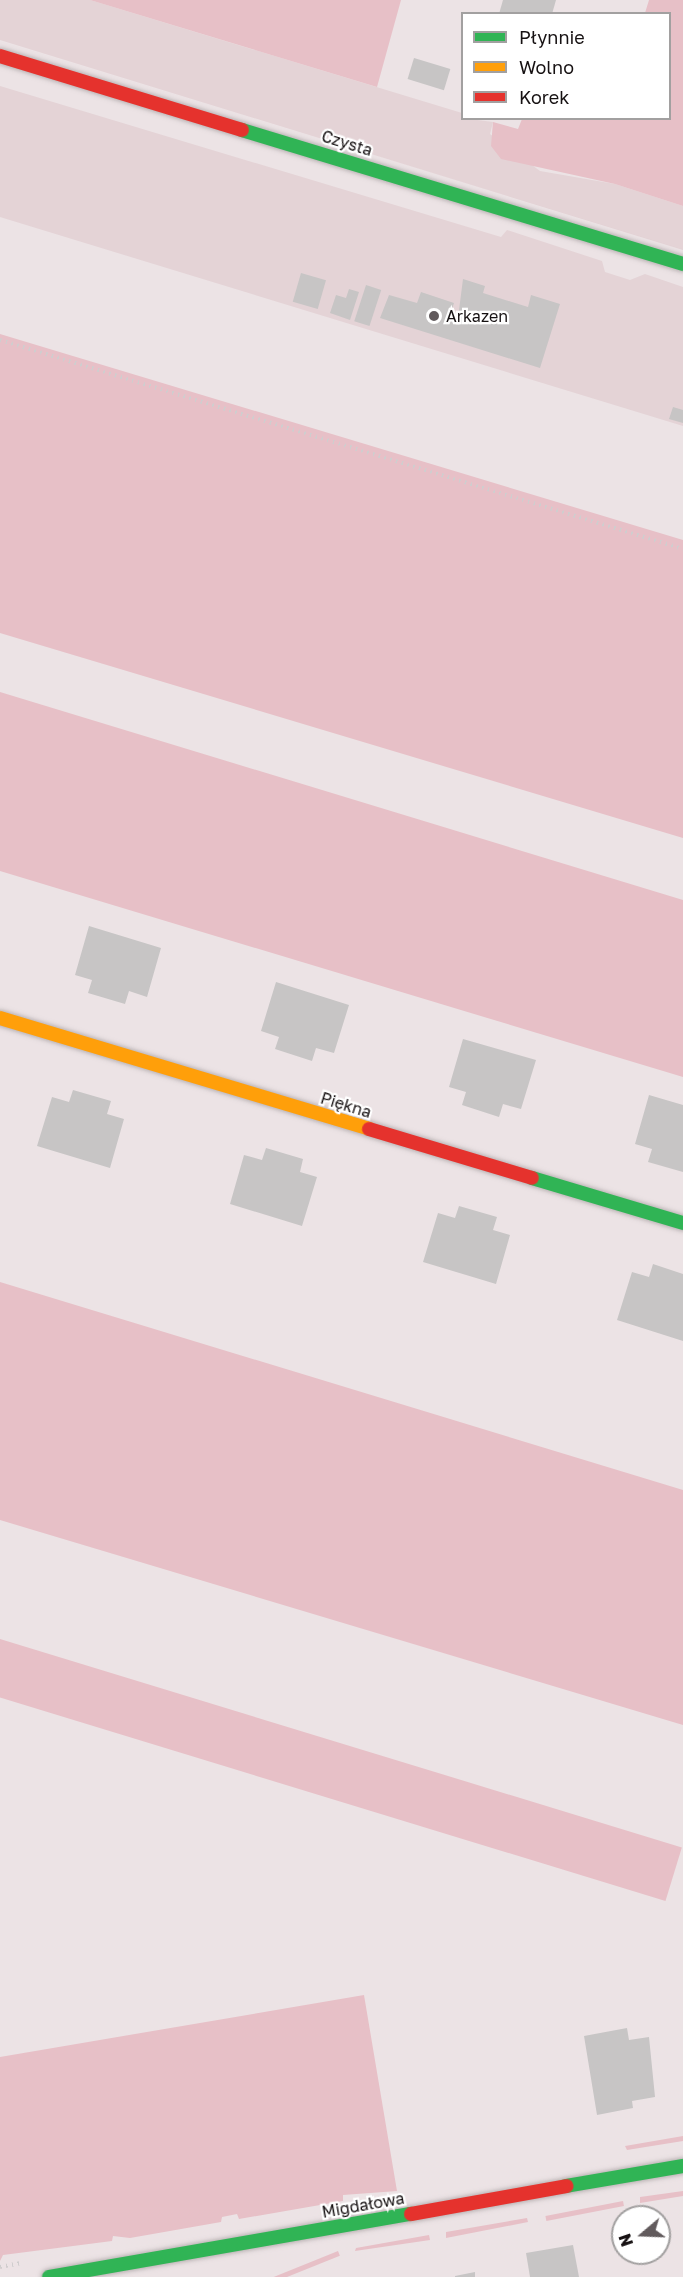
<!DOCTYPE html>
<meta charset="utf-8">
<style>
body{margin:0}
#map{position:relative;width:683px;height:2277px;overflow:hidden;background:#ece3e5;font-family:"Golos Text",sans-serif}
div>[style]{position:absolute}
.built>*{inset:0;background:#e4d3d6}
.green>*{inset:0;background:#e7c0c7;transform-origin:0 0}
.building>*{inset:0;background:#c7c5c5;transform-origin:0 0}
.path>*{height:4px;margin-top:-2px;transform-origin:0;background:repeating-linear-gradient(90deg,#d0cdce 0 1.5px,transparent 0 6px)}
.roads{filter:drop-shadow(0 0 2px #bbb4b5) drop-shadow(0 0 2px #bbb4b5)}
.fast>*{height:14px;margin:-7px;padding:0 7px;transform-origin:7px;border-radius:7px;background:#30b455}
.slow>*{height:14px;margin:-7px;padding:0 7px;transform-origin:7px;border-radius:7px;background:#ff9f0a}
.jam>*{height:14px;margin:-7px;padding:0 7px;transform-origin:7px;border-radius:7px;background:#e5322d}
.dots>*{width:16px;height:16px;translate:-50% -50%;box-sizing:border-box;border:3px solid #fff;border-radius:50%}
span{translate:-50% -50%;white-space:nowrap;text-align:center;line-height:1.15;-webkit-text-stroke:4.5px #fff;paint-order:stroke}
.street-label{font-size:16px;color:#161112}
.poi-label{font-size:16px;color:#161112}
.left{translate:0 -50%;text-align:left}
.legend{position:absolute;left:461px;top:12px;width:210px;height:108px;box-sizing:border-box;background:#fff;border:2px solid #a2a0a0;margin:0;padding:8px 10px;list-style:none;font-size:18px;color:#161112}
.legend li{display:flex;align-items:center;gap:12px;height:30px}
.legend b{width:30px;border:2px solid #a2a0a0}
.north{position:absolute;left:611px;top:2205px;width:60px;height:60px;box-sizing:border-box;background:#fff;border:2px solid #a2a0a0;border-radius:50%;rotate:251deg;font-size:16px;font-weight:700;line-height:24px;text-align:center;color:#161112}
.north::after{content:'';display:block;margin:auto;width:21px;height:27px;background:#615a5c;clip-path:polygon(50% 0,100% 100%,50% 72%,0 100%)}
</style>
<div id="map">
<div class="built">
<div style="clip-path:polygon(0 0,90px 0,462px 113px,462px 118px,493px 122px,490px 134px,540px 171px,615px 184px,683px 206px,683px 250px,0 40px)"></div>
<div style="clip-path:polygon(0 86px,501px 237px,507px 230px,602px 261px,605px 272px,630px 280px,645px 274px,683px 287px,683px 426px,0 217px)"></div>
</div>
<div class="green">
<div style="clip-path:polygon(90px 0,401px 0,377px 87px)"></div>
<div style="clip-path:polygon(649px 0,683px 0,683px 206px,615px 184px,501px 159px,491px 146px,493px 122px,518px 129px,522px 119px,670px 118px,670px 14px,645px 13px)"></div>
<div style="clip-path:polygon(0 334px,683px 540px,683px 838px,0 633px)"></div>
<div style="clip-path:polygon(0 692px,683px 900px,683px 1077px,0 871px)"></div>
<div style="clip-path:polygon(0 1282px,683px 1490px,683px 1725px,0 1520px)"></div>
<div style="left:0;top:1639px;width:713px;height:56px;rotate:17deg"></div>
<div style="clip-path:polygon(364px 1995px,397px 2191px,343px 2195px,343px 2201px,239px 2219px,237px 2214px,222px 2217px,221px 2222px,130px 2238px,113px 2236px,112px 2241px,3px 2255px,0 2261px,0 2057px)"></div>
<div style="clip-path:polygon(683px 2136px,683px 2141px,627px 2150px,625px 2146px)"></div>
<div style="clip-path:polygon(683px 2191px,683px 2196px,640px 2203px,640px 2197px)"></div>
<div style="left:623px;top:2201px;width:5px;height:79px;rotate:79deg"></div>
<div style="clip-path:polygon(527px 2218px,528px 2222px,446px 2238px,446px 2232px)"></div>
<div style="clip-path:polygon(429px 2235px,430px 2240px,355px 2251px,356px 2248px)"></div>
<div style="left:338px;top:2251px;width:5px;height:120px;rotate:68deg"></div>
</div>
<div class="building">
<div style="clip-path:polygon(503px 0,556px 0,552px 14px,499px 14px)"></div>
<div style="left:414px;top:58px;width:38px;height:22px;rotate:17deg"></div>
<div style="left:301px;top:273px;width:26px;height:30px;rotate:16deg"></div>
<div style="clip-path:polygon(463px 279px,485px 286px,483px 293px,528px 307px,531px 295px,560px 304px,540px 368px,380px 318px,389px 295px,417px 303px,421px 292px,454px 303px,450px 315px,458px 318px)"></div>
<div style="left:366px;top:285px;width:16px;height:38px;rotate:18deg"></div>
<div style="clip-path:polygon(349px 289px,359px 292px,350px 320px,330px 313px,336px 295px,346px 298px)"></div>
<div style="clip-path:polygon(673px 407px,683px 410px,683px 423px,669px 419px)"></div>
<div style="clip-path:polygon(89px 926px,161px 948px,147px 997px,129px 991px,125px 1004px,88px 993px,92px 980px,75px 975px)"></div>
<div style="clip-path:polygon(276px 982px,349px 1005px,334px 1053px,316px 1048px,312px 1061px,275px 1049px,279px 1037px,261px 1031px)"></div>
<div style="clip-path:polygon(463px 1039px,536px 1060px,521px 1109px,503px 1104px,499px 1117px,462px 1105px,466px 1092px,449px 1087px)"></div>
<div style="clip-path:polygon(73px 1090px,111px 1101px,107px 1114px,124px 1119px,110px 1168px,37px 1146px,52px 1097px,69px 1102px)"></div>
<div style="clip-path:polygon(649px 1095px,683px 1105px,683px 1172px,648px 1162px,652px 1149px,635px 1144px)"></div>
<div style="clip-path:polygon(266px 1148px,303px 1159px,300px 1172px,317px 1177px,302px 1226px,230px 1204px,244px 1155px,262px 1160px)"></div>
<div style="clip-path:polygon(459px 1206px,497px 1217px,493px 1230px,510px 1235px,496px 1284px,423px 1262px,438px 1213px,455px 1218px)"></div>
<div style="clip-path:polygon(653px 1264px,683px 1274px,683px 1341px,617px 1320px,632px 1272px,649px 1277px)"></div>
<div style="clip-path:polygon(627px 2028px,629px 2040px,649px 2037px,655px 2097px,632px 2101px,633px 2108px,597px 2115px,584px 2036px)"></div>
<div style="clip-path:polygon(573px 2245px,579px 2277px,530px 2277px,526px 2253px)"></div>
<div style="clip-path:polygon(475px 2272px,475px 2277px,455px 2277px,455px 2276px)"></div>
</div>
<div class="path">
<div style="left:0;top:340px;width:714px;rotate:17.01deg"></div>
<div style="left:0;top:2267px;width:20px;rotate:-11deg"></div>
</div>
<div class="roads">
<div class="fast">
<div style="left:242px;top:130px;width:461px;rotate:16.9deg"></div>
<div style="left:532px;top:1178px;width:158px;rotate:16.6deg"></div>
<div style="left:566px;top:2186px;width:119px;rotate:-9.7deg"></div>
<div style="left:49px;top:2277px;width:367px;rotate:-9.9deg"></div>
</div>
<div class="slow">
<div style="left:0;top:1018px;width:385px;rotate:16.7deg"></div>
</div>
<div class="jam">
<div style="left:0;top:56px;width:253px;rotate:17deg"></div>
<div style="left:369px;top:1129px;width:170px;rotate:16.7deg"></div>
<div style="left:411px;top:2214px;width:158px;rotate:-10.2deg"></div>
</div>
</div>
<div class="dots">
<div style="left:434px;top:316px;background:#615a5c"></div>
</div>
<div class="street-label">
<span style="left:347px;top:143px;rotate:17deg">Czysta</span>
<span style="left:346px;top:1105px;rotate:17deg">Piękna</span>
<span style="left:363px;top:2205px;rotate:-10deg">Migdałowa</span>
</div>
<div class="poi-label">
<span class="left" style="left:446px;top:316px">Arkazen</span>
</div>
<ul class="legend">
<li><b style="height:8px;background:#30b455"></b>Płynnie</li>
<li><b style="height:8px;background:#ff9f0a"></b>Wolno</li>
<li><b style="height:8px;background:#e5322d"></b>Korek</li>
</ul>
<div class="north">N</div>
</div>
